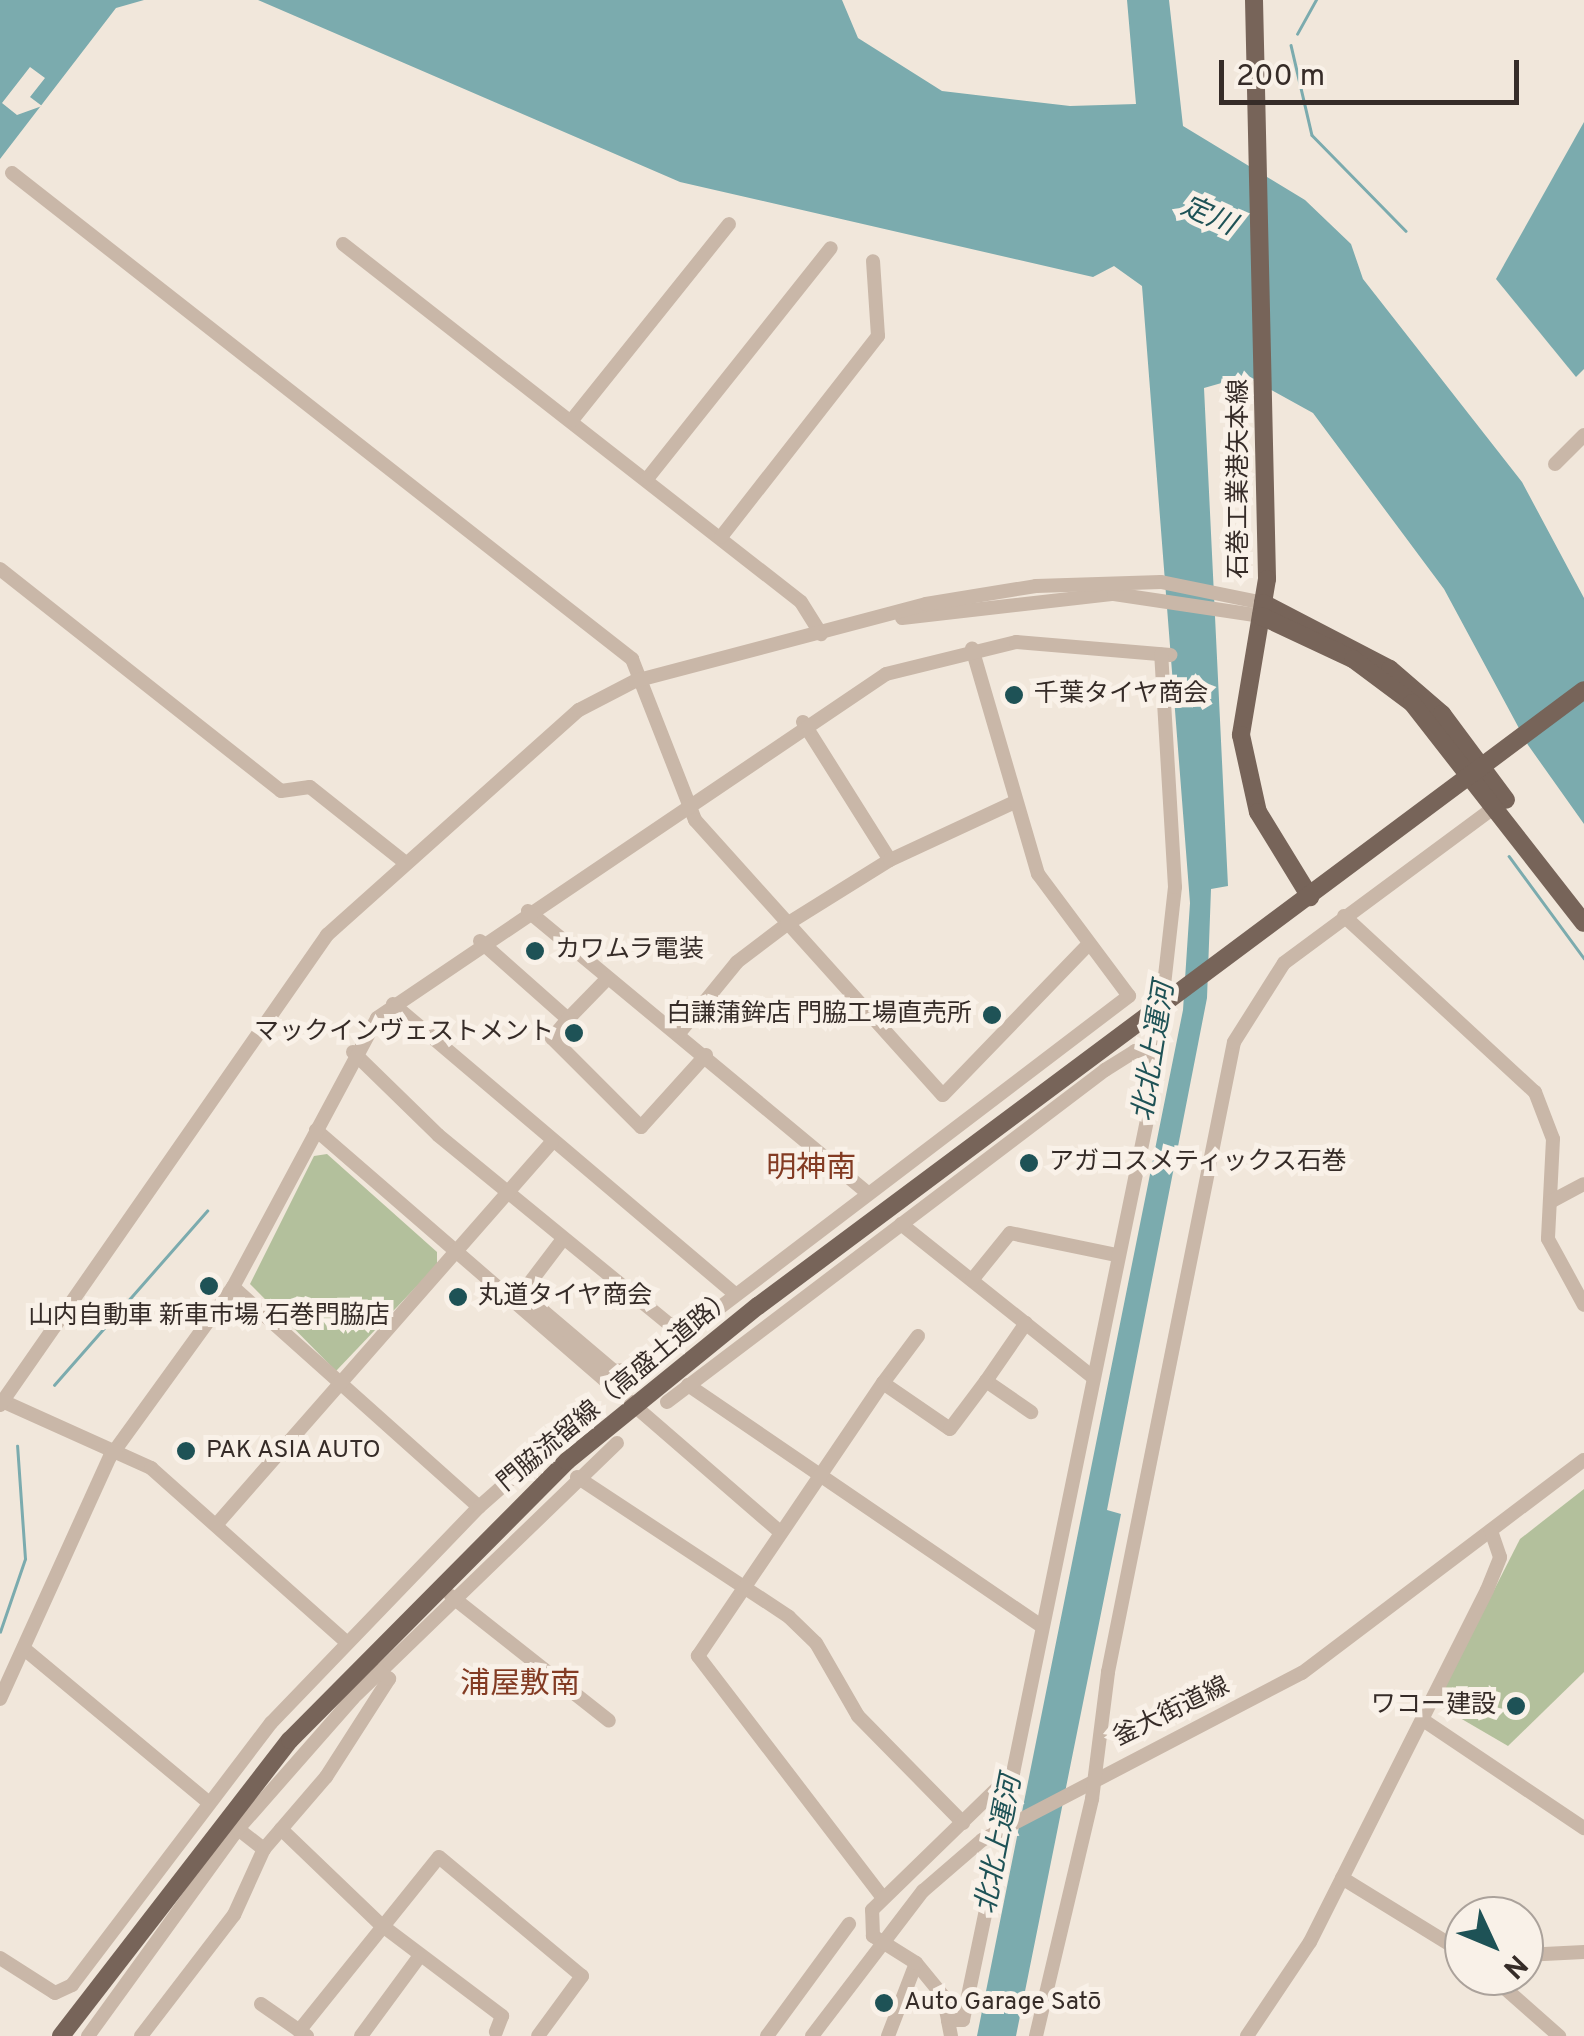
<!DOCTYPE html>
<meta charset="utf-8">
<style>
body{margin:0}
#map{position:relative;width:1584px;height:2036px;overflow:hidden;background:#f1e7db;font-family:Overpass,"Noto Sans JP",sans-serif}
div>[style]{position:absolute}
.green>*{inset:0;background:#b3c09c}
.water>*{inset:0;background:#7babae}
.pier>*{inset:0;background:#f1e7db}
.stream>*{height:2.5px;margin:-1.25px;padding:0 1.25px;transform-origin:1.25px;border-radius:1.25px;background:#7babae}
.minor>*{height:14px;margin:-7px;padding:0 7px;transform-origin:7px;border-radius:7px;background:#c9b7a8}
.major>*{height:18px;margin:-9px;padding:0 9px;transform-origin:9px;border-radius:9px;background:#776459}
.dots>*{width:28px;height:28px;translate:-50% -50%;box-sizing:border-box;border:5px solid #f9f1e8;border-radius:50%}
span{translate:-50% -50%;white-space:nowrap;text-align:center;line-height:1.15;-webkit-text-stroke:10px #f9f1e8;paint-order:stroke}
.street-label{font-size:25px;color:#362c28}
.poi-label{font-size:25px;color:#362c28}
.left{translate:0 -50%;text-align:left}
.right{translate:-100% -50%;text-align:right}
.water-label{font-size:28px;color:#1e5256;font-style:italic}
.quarter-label{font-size:30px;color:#833b23}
.north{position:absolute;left:1444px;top:1896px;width:100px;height:100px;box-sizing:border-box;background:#f9f1e8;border:2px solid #aba29b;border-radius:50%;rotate:134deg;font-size:28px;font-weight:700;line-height:40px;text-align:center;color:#362c28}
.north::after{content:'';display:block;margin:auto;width:35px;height:45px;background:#1e5256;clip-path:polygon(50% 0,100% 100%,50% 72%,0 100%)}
.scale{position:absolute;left:1219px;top:60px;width:300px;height:45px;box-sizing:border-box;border:5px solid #362c28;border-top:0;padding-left:12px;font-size:30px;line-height:35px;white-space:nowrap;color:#362c28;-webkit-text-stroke:8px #f9f1e8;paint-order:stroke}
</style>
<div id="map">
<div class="green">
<div style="clip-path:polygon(327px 1154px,437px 1252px,437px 1265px,336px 1371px,250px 1284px,314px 1156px)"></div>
<div style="clip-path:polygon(1584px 1489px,1584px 1672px,1508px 1746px,1436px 1704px,1520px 1539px)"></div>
</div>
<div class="water">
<div style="clip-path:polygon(0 0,144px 0,116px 8px,0 159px)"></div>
<div style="clip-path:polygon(258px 0,842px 0,858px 38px,942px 91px,1070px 106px,1136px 104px,1127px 0,1169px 0,1183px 126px,1305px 200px,1351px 244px,1363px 279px,1522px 482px,1584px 598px,1584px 824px,1528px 745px,1444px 589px,1313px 413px,1246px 376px,1204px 388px,1228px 886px,1211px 889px,1207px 998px,1107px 1510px,1121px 1514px,1016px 2036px,977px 2036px,1183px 1010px,1190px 903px,1142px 286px,1114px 266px,1093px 277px,680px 182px)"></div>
<div style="clip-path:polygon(1584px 122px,1584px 369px,1576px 377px,1496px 279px)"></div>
</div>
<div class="pier">
<div style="clip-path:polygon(30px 67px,45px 78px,30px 97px,42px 106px,17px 115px,2px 103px)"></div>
</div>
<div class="stream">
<div style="left:1297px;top:34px;width:39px;rotate:-61deg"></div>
<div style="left:1291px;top:45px;width:92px;rotate:76.9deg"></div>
<div style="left:1312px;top:135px;width:134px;rotate:45.6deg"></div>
<div style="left:1509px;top:856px;width:127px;rotate:53.7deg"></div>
<div style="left:54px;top:1385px;width:232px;rotate:-48.7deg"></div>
<div style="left:0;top:1632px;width:77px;rotate:-71.1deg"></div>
<div style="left:25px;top:1559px;width:113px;rotate:-94deg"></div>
</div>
<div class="minor">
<div style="left:12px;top:173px;width:788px;rotate:38.09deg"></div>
<div style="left:632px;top:659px;width:173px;rotate:68.6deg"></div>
<div style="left:695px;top:820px;width:370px;rotate:48deg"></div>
<div style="left:943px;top:1095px;width:210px;rotate:-46deg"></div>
<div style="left:343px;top:244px;width:581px;rotate:38.01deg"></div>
<div style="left:801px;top:602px;width:38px;rotate:58deg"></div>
<div style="left:572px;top:420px;width:251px;rotate:-51.3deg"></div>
<div style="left:1555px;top:464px;width:41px;rotate:-45deg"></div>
<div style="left:647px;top:479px;width:295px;rotate:-51.5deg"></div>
<div style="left:721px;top:537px;width:255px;rotate:-52deg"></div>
<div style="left:878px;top:336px;width:75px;rotate:-93.8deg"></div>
<div style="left:0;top:569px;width:358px;rotate:38.3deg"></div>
<div style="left:281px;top:791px;width:29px;rotate:-8deg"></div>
<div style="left:310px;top:787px;width:119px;rotate:38.5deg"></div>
<div style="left:902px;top:618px;width:213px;rotate:-6.5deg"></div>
<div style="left:1114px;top:594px;width:149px;rotate:8.5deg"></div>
<div style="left:803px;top:722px;width:163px;rotate:57.8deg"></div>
<div style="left:528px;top:911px;width:442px;rotate:39.7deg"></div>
<div style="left:1344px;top:916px;width:260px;rotate:42.7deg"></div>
<div style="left:1535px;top:1092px;width:50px;rotate:69deg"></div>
<div style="left:1553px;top:1139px;width:100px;rotate:92.9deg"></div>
<div style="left:1548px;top:1239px;width:75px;rotate:61.4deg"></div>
<div style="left:480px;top:941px;width:118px;rotate:41.6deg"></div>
<div style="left:568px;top:1019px;width:25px;rotate:130deg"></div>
<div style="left:552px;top:1038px;width:126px;rotate:45deg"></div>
<div style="left:641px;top:1127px;width:97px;rotate:-47.9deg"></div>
<div style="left:393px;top:1004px;width:448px;rotate:40.3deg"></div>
<div style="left:568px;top:1019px;width:57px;rotate:-45.7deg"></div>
<div style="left:680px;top:1032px;width:90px;rotate:-50.8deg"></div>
<div style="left:737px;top:962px;width:63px;rotate:-37.2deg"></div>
<div style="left:787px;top:924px;width:121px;rotate:-31.9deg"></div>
<div style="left:890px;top:860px;width:138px;rotate:-24.9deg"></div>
<div style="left:353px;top:1052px;width:119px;rotate:44.3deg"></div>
<div style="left:438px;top:1135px;width:314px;rotate:39.3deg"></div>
<div style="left:316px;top:1130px;width:614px;rotate:40.9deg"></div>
<div style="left:1550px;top:1202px;width:38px;rotate:-28deg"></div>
<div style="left:901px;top:1224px;width:246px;rotate:38.6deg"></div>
<div style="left:563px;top:1239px;width:68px;rotate:127.2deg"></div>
<div style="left:522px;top:1293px;width:121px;rotate:40.3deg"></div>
<div style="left:614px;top:1371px;width:25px;rotate:-5deg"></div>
<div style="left:639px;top:1369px;width:616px;rotate:-37.28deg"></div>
<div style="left:1129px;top:996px;width:152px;rotate:-126.7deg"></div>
<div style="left:1038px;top:874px;width:235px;rotate:-106.3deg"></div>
<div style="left:972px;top:1280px;width:60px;rotate:-51deg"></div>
<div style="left:1010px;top:1233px;width:108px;rotate:11.7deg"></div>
<div style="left:233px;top:1287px;width:330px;rotate:41.8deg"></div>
<div style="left:1026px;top:1323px;width:70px;rotate:124.6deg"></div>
<div style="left:986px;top:1381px;width:55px;rotate:34.6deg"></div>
<div style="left:918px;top:1336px;width:59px;rotate:126.7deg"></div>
<div style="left:883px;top:1383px;width:81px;rotate:34.5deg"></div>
<div style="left:950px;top:1429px;width:60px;rotate:-53.1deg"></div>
<div style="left:688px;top:1385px;width:426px;rotate:34.3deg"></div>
<div style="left:0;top:1400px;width:166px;rotate:24.2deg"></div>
<div style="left:151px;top:1468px;width:261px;rotate:41.7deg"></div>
<div style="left:667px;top:1402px;width:550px;rotate:-37.16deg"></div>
<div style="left:1105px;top:1070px;width:36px;rotate:-32deg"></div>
<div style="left:1135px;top:1051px;width:19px;rotate:3deg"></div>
<div style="left:0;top:1405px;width:573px;rotate:-55.17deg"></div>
<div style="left:327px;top:935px;width:338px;rotate:-41.8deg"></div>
<div style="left:579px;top:710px;width:63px;rotate:-27.4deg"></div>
<div style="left:635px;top:681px;width:301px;rotate:-14.8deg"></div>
<div style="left:926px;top:604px;width:111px;rotate:-9.3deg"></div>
<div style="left:1036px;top:586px;width:125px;rotate:-1.8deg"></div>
<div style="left:1161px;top:582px;width:104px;rotate:11.6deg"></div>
<div style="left:577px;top:1477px;width:254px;rotate:33.4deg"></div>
<div style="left:789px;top:1617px;width:37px;rotate:44deg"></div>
<div style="left:816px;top:1643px;width:84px;rotate:60.1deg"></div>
<div style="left:858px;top:1716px;width:150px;rotate:45.5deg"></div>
<div style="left:216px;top:1525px;width:509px;rotate:-48.74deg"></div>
<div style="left:451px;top:1596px;width:201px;rotate:38.3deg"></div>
<div style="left:28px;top:1652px;width:233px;rotate:39.8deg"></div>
<div style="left:0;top:1699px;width:266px;rotate:-65.6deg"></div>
<div style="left:110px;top:1457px;width:210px;rotate:-54.1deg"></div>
<div style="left:233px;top:1287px;width:305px;rotate:-61.8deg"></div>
<div style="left:377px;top:1018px;width:614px;rotate:-34.05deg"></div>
<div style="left:886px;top:674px;width:134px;rotate:-13.8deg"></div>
<div style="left:1016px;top:642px;width:155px;rotate:4.8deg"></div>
<div style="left:1423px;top:1720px;width:194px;rotate:33.9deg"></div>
<div style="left:238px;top:1829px;width:33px;rotate:38deg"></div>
<div style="left:281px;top:1829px;width:137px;rotate:43.8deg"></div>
<div style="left:380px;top:1924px;width:153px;rotate:37deg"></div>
<div style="left:502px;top:2016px;width:17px;rotate:111deg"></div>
<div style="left:1342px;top:1878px;width:143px;rotate:31.6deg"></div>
<div style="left:883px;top:1898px;width:305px;rotate:-127.4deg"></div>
<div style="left:698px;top:1656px;width:330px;rotate:-55.9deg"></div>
<div style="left:1524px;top:1955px;width:60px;rotate:-2.9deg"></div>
<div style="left:0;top:1958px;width:65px;rotate:32.5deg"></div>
<div style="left:55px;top:1993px;width:19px;rotate:-25deg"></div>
<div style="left:72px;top:1985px;width:329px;rotate:-52.8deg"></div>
<div style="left:271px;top:1723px;width:300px;rotate:-46.1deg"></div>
<div style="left:479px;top:1507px;width:145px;rotate:-41.4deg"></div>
<div style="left:916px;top:1963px;width:43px;rotate:50.7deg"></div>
<div style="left:943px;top:1996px;width:25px;rotate:78deg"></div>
<div style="left:1491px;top:1976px;width:91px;rotate:41.4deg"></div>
<div style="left:261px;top:2004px;width:56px;rotate:34.8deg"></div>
<div style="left:299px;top:2031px;width:223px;rotate:-51.2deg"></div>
<div style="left:439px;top:1857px;width:186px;rotate:39.8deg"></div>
<div style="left:582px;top:1976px;width:74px;rotate:126.3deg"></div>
<div style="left:88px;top:2036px;width:256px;rotate:-54.1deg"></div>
<div style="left:238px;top:1829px;width:174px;rotate:-48.7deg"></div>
<div style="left:353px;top:1698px;width:367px;rotate:-44deg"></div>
<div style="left:141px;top:2036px;width:153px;rotate:-52.5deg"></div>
<div style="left:234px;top:1915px;width:72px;rotate:-65.6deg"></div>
<div style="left:264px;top:1849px;width:95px;rotate:-49.3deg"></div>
<div style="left:326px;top:1777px;width:117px;rotate:-57.3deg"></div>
<div style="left:389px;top:1679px;width:13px;rotate:-141deg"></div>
<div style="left:361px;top:2036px;width:98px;rotate:-53.7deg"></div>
<div style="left:767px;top:2036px;width:139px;rotate:-53.8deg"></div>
<div style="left:812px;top:2036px;width:183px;rotate:-52.6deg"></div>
<div style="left:923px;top:1891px;width:78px;rotate:-40.8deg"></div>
<div style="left:982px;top:1840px;width:361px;rotate:-27.6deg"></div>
<div style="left:1302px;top:1673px;width:353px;rotate:-37.1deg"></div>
<div style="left:888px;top:2036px;width:78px;rotate:-69deg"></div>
<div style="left:916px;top:1963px;width:51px;rotate:-147.9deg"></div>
<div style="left:873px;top:1936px;width:26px;rotate:-92deg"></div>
<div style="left:872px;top:1910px;width:197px;rotate:-44.2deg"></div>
<div style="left:1013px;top:1773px;width:686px;rotate:-78.4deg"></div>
<div style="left:1151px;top:1101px;width:215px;rotate:-83.6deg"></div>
<div style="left:1175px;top:887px;width:233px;rotate:-93.4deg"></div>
<div style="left:951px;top:2036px;width:16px;rotate:-101deg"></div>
<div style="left:948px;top:2020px;width:15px"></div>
<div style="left:963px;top:2020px;width:156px;rotate:-78.2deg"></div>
<div style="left:1036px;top:2036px;width:244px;rotate:-76.7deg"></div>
<div style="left:1092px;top:1799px;width:128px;rotate:-82.8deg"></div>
<div style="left:1108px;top:1672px;width:642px;rotate:-78.69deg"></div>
<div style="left:1234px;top:1042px;width:93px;rotate:-57.7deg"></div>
<div style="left:1284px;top:963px;width:264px;rotate:-36.5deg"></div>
<div style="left:1247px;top:2036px;width:113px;rotate:-56.2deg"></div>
<div style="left:1310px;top:1942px;width:394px;rotate:-63.3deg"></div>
<div style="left:1487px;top:1590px;width:35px;rotate:-68deg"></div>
<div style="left:1500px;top:1557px;width:28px;rotate:-109deg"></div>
</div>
<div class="major">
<div style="left:1254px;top:0;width:579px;rotate:88.71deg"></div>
<div style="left:1267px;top:579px;width:158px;rotate:99.5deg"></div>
<div style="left:1241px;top:735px;width:79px;rotate:77.6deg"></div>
<div style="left:1258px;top:812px;width:100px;rotate:58.5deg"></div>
<div style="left:1263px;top:603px;width:143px;rotate:27.5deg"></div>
<div style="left:1390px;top:669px;width:69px;rotate:40.9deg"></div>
<div style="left:1442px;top:714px;width:107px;rotate:53.3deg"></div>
<div style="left:1261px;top:616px;width:102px;rotate:25.1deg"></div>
<div style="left:1353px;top:659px;width:74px;rotate:36.7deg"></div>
<div style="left:1412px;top:703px;width:279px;rotate:52deg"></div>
<div style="left:61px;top:2036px;width:374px;rotate:-52.3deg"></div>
<div style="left:290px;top:1740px;width:393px;rotate:-45.2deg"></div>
<div style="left:567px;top:1461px;width:246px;rotate:-39.1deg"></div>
<div style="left:758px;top:1306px;width:1030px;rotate:-36.71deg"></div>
</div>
<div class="dots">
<div style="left:1014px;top:695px;background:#1e5256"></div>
<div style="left:535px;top:951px;background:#1e5256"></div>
<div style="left:992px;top:1015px;background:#1e5256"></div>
<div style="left:574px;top:1033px;background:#1e5256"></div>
<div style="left:1029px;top:1163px;background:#1e5256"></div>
<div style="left:209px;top:1286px;background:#1e5256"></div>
<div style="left:458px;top:1297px;background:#1e5256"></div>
<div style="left:186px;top:1451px;background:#1e5256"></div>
<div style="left:1516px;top:1706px;background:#1e5256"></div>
<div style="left:884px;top:2003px;background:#1e5256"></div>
</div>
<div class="street-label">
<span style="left:1240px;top:479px;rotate:-90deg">石巻工業港矢本線</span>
<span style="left:617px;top:1391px;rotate:-40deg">門脇流留線（高盛土道路）</span>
<span style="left:1172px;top:1713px;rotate:-26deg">釜大街道線</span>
</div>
<div class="poi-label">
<span class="left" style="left:1034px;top:695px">千葉タイヤ商会</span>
<span class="left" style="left:555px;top:951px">カワムラ電装</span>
<span class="right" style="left:972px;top:1015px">白謙蒲鉾店 門脇工場直売所</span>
<span class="right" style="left:554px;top:1033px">マックインヴェストメント</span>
<span class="left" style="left:1049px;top:1163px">アガコスメティックス石巻</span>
<span class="left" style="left:478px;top:1297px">丸道タイヤ商会</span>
<span style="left:209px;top:1317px">山内自動車 新車市場 石巻門脇店</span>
<span class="left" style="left:206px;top:1451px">PAK ASIA AUTO</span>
<span class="right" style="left:1496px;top:1706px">ワコー建設</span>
<span class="left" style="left:904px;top:2003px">Auto Garage Satō</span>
</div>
<div class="water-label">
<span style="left:1208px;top:217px;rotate:24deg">定川</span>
<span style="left:1155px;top:1052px;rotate:-81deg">北北上運河</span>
<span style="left:1000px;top:1845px;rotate:-79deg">北北上運河</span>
</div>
<div class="quarter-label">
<span style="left:811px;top:1170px">明神南</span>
<span style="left:520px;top:1686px">浦屋敷南</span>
</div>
<div class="north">N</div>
<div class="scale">200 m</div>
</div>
